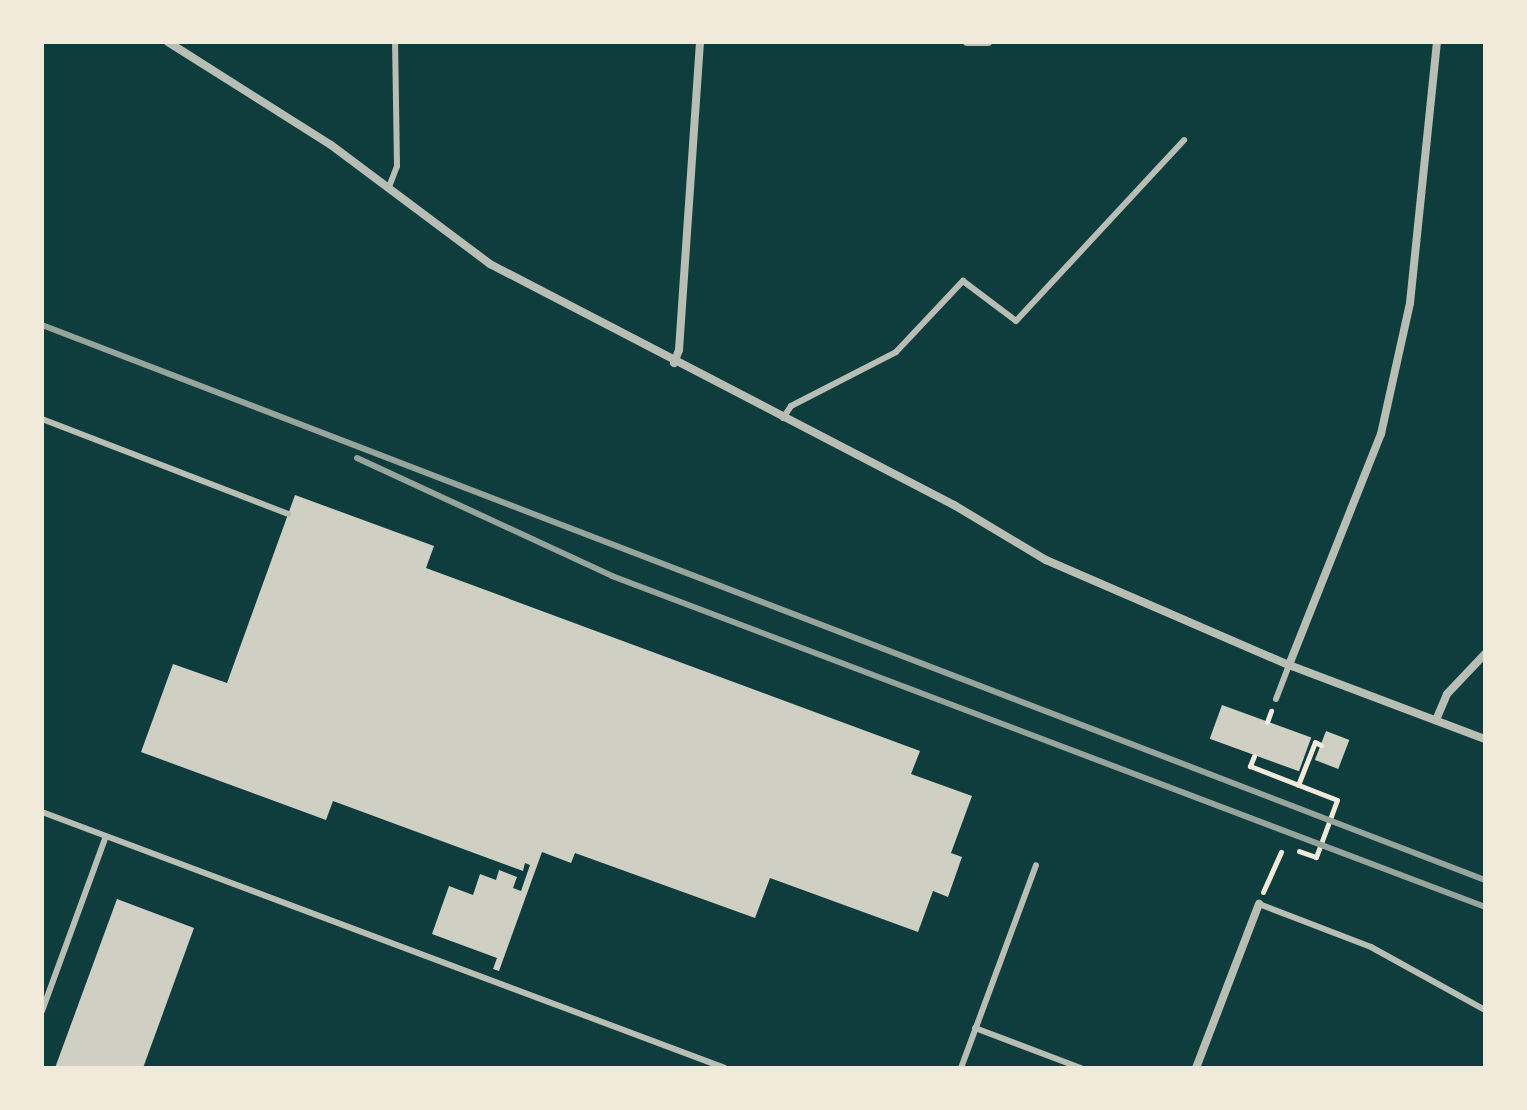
<!DOCTYPE html>
<style>
body{margin:0}
#map{position:relative;width:1527px;height:1110px;overflow:hidden;background:#0f3d3e;font-family:"Alegreya Sans",sans-serif}
div>[style]{position:absolute}
.building>*{inset:0;background:#cfcfc3;transform-origin:0 0}
.path>*{height:5px;margin:-2.5px;padding:0 2.5px;transform-origin:2.5px;border-radius:2.5px;background:#f1e9da}
.service>*{height:6px;margin:-3px;padding:0 3px;transform-origin:3px;border-radius:3px;background:#b8beb3}
.minor>*{height:8px;margin:-4px;padding:0 4px;transform-origin:4px;border-radius:4px;background:#b8beb3}
.rail>*{height:6px;margin:-3px;padding:0 3px;transform-origin:3px;border-radius:3px;background:#97a49c}
span{translate:-50% -50%;white-space:nowrap;text-align:center;line-height:1.15;-webkit-text-stroke:6px #f1e9da;paint-order:stroke}
.frame{position:absolute;inset:0;border:44px solid #f1e9da;pointer-events:none}
</style>
<div id="map">
<div class="building">
<div style="clip-path:polygon(295px 495px,434px 546px,426px 568px,920px 751px,911px 774px,972px 796px,951px 853px,962px 857px,948px 897px,933px 891px,918px 932px,770px 878px,755px 918px,575px 853px,571px 863px,542px 852px,499px 971px,493px 969px,497px 958px,432px 934px,449px 886px,473px 895px,480px 874px,496px 880px,499px 870px,517px 877px,513px 888px,521px 891px,530px 865px,525px 863px,523px 871px,333px 801px,326px 820px,141px 752px,173px 664px,227px 683px)"></div>
<div style="left:1222px;top:705px;width:95px;height:36px;rotate:20deg"></div>
<div style="left:1326px;top:731px;width:25px;height:31px;rotate:21deg"></div>
<div style="clip-path:polygon(117px 899px,194px 928px,143px 1068px,55px 1068px)"></div>
</div>
<div class="path">
<div style="left:1267px;top:722px;width:12px;rotate:-70deg"></div>
<div style="left:1254px;top:756px;width:11px;rotate:112deg"></div>
<div style="left:1250px;top:766px;width:93px;rotate:21.3deg"></div>
<div style="left:1337px;top:800px;width:61px;rotate:110.2deg"></div>
<div style="left:1316px;top:857px;width:18px;rotate:-161deg"></div>
<div style="left:1298px;top:785px;width:46px;rotate:-68.4deg"></div>
<div style="left:1315px;top:742px;width:7px;rotate:27deg"></div>
<div style="left:1263px;top:892px;width:44px;rotate:-65.8deg"></div>
</div>
<div class="service">
<div style="left:389px;top:187px;width:22px;rotate:-69deg"></div>
<div style="left:397px;top:166px;width:124px;rotate:-90.9deg"></div>
<div style="left:783px;top:418px;width:14px;rotate:-56deg"></div>
<div style="left:791px;top:406px;width:118px;rotate:-27.2deg"></div>
<div style="left:896px;top:352px;width:98px;rotate:-46.7deg"></div>
<div style="left:963px;top:281px;width:66px;rotate:37deg"></div>
<div style="left:1016px;top:321px;width:247px;rotate:-47.1deg"></div>
<div style="left:42px;top:419px;width:264px;rotate:21.1deg"></div>
<div style="left:1276px;top:699px;width:36px;rotate:-69deg"></div>
<div style="left:42px;top:812px;width:729px;rotate:20.55deg"></div>
<div style="left:1259px;top:904px;width:120px;rotate:21deg"></div>
<div style="left:1371px;top:947px;width:130px;rotate:28.9deg"></div>
<div style="left:42px;top:1011px;width:186px;rotate:-69.9deg"></div>
<div style="left:975px;top:1028px;width:113px;rotate:20.7deg"></div>
<div style="left:961px;top:1068px;width:216px;rotate:-69.7deg"></div>
</div>
<div class="minor">
<div style="left:168px;top:42px;width:193px;rotate:32.3deg"></div>
<div style="left:331px;top:145px;width:199px;rotate:36.8deg"></div>
<div style="left:490px;top:264px;width:523px;rotate:27.45deg"></div>
<div style="left:954px;top:505px;width:107px;rotate:30.9deg"></div>
<div style="left:1046px;top:560px;width:265px;rotate:23.4deg"></div>
<div style="left:1289px;top:665px;width:210px;rotate:20.7deg"></div>
<div style="left:967px;top:42px;width:21px"></div>
<div style="left:674px;top:363px;width:14px;rotate:-69deg"></div>
<div style="left:679px;top:350px;width:309px;rotate:-86.1deg"></div>
<div style="left:1289px;top:665px;width:249px;rotate:-68.3deg"></div>
<div style="left:1381px;top:434px;width:134px;rotate:-77.5deg"></div>
<div style="left:1410px;top:303px;width:262px;rotate:-84.1deg"></div>
<div style="left:1436px;top:720px;width:28px;rotate:-67deg"></div>
<div style="left:1447px;top:694px;width:55px;rotate:-46.5deg"></div>
<div style="left:1196px;top:1068px;width:176px;rotate:-69deg"></div>
</div>
<div class="rail">
<div style="left:42px;top:325px;width:1546px;rotate:21.04deg"></div>
<div style="left:357px;top:458px;width:281px;rotate:24.8deg"></div>
<div style="left:612px;top:576px;width:934px;rotate:20.76deg"></div>
</div>
<div class="frame"></div>
</div>
